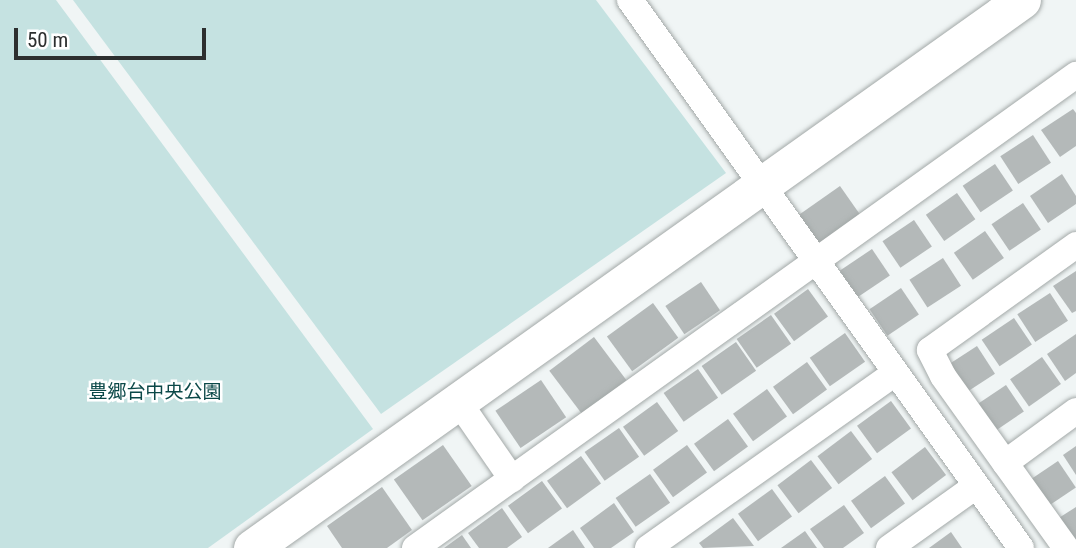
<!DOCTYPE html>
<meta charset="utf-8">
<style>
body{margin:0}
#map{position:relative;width:1076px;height:548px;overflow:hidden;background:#f0f5f5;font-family:"Roboto Condensed","Noto Sans JP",sans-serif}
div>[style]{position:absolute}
.green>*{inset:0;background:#c5e2e1}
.building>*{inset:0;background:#b4b9b9;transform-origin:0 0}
.roads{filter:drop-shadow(0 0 2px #a3a9a8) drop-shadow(0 0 2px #a3a9a8)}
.street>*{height:26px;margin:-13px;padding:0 13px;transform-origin:13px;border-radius:13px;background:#fff}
.secondary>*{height:37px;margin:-18.5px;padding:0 18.5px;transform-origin:18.5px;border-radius:18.5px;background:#fff}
span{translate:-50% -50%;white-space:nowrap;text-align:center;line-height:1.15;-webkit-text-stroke:5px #fff;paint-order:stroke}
.park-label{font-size:19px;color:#0b4848}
.scale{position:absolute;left:14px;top:28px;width:192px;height:32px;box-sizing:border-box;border:4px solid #2d2f2f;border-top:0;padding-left:9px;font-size:21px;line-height:24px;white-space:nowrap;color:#2d2f2f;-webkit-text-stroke:5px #fff;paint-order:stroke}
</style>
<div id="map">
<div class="green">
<div style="clip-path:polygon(0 0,56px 0,373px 429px,208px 548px,0 548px)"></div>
<div style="clip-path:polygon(73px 0,596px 0,726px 173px,381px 414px)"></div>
</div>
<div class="building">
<div style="clip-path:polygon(1073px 109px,1076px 113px,1076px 146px,1060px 157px,1041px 130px)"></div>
<div style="left:1033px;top:135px;width:33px;height:39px;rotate:57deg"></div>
<div style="left:995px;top:164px;width:32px;height:39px;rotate:56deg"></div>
<div style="clip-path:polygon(1062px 174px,1076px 196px,1076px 204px,1048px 223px,1030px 196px)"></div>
<div style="left:840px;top:186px;width:37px;height:50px;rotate:55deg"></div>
<div style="left:957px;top:193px;width:32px;height:38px;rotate:55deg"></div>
<div style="left:1023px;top:203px;width:32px;height:38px;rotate:56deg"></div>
<div style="left:914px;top:220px;width:32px;height:38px;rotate:56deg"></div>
<div style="left:985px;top:231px;width:33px;height:38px;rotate:55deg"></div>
<div style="left:872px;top:249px;width:32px;height:39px;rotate:56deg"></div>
<div style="left:943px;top:258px;width:33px;height:40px;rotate:57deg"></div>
<div style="clip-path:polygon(1076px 271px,1076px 311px,1072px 313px,1053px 286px)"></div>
<div style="left:701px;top:282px;width:34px;height:43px;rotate:56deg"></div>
<div style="left:901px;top:288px;width:32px;height:38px;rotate:56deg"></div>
<div style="left:808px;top:289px;width:34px;height:42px;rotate:54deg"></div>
<div style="left:1050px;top:293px;width:33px;height:39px;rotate:57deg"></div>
<div style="left:653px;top:303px;width:43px;height:57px;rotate:54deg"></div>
<div style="left:771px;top:315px;width:35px;height:42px;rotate:55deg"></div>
<div style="left:1014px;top:318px;width:32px;height:39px;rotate:56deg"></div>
<div style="left:845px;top:333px;width:35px;height:43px;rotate:55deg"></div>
<div style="clip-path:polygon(1076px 334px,1076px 373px,1065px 381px,1047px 354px)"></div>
<div style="left:594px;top:337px;width:54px;height:56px;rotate:53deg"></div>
<div style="left:736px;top:342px;width:35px;height:42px;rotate:55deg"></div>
<div style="left:977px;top:346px;width:33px;height:39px;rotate:57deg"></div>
<div style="left:1042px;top:357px;width:33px;height:39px;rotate:55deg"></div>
<div style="left:807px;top:362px;width:34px;height:42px;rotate:54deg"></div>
<div style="left:698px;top:369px;width:35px;height:42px;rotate:55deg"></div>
<div style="left:541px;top:380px;width:45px;height:55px;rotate:56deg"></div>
<div style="left:1006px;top:385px;width:32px;height:40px;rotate:56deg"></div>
<div style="left:767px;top:389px;width:34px;height:42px;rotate:54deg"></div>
<div style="left:891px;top:401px;width:34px;height:42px;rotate:54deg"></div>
<div style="left:657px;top:402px;width:36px;height:42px;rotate:54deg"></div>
<div style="left:728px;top:419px;width:34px;height:42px;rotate:54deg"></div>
<div style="left:619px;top:428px;width:35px;height:42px;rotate:55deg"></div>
<div style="left:851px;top:431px;width:35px;height:42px;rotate:53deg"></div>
<div style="left:443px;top:445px;width:50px;height:60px;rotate:55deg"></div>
<div style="left:687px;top:445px;width:34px;height:42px;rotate:54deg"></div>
<div style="clip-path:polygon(1076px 446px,1076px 475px,1063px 455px)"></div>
<div style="left:925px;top:447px;width:35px;height:42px;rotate:53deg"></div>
<div style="left:581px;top:456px;width:34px;height:42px;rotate:54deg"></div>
<div style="left:811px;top:460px;width:35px;height:42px;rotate:53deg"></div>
<div style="left:1058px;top:461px;width:32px;height:39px;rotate:56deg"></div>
<div style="left:650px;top:474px;width:35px;height:42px;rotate:55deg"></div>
<div style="left:885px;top:476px;width:34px;height:42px;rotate:54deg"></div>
<div style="left:542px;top:481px;width:34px;height:42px;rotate:54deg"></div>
<div style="clip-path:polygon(382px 487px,412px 530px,387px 548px,342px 548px,327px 526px)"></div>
<div style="left:772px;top:489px;width:34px;height:42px;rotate:54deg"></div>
<div style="clip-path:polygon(614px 503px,634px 532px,611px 548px,594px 548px,580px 528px)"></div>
<div style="clip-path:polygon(844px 505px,864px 533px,843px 548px,824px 548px,810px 529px)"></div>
<div style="clip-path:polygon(1076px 507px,1076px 546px,1054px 521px)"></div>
<div style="clip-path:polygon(502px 508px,522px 537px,507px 548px,479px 548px,468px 533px)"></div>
<div style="clip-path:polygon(733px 518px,754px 546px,703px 548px,699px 543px)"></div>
<div style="clip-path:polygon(573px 530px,585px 548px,548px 548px)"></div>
<div style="clip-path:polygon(805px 531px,817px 548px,781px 548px)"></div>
<div style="clip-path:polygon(951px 532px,962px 548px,929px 548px)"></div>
<div style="clip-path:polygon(462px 535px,471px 548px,444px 548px)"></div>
</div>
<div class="roads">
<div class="street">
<div style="left:630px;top:0;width:673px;rotate:54.49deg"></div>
<div style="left:458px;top:401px;width:95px;rotate:55.3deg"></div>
<div style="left:1005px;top:463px;width:88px;rotate:-36.2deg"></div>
<div style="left:415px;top:548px;width:813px;rotate:-35.59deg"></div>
<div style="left:648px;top:548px;width:303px;rotate:-35.3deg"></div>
<div style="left:889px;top:548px;width:107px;rotate:-35.5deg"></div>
<div style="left:1066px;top:548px;width:211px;rotate:-125.6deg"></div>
<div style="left:943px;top:376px;width:29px;rotate:-117deg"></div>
<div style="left:930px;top:350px;width:180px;rotate:-35.7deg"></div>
</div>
<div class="secondary">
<div style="left:252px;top:548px;width:945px;rotate:-35.44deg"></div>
</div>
</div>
<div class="park-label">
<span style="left:155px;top:392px">豊郷台中央公園</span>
</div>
<div class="scale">50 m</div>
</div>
